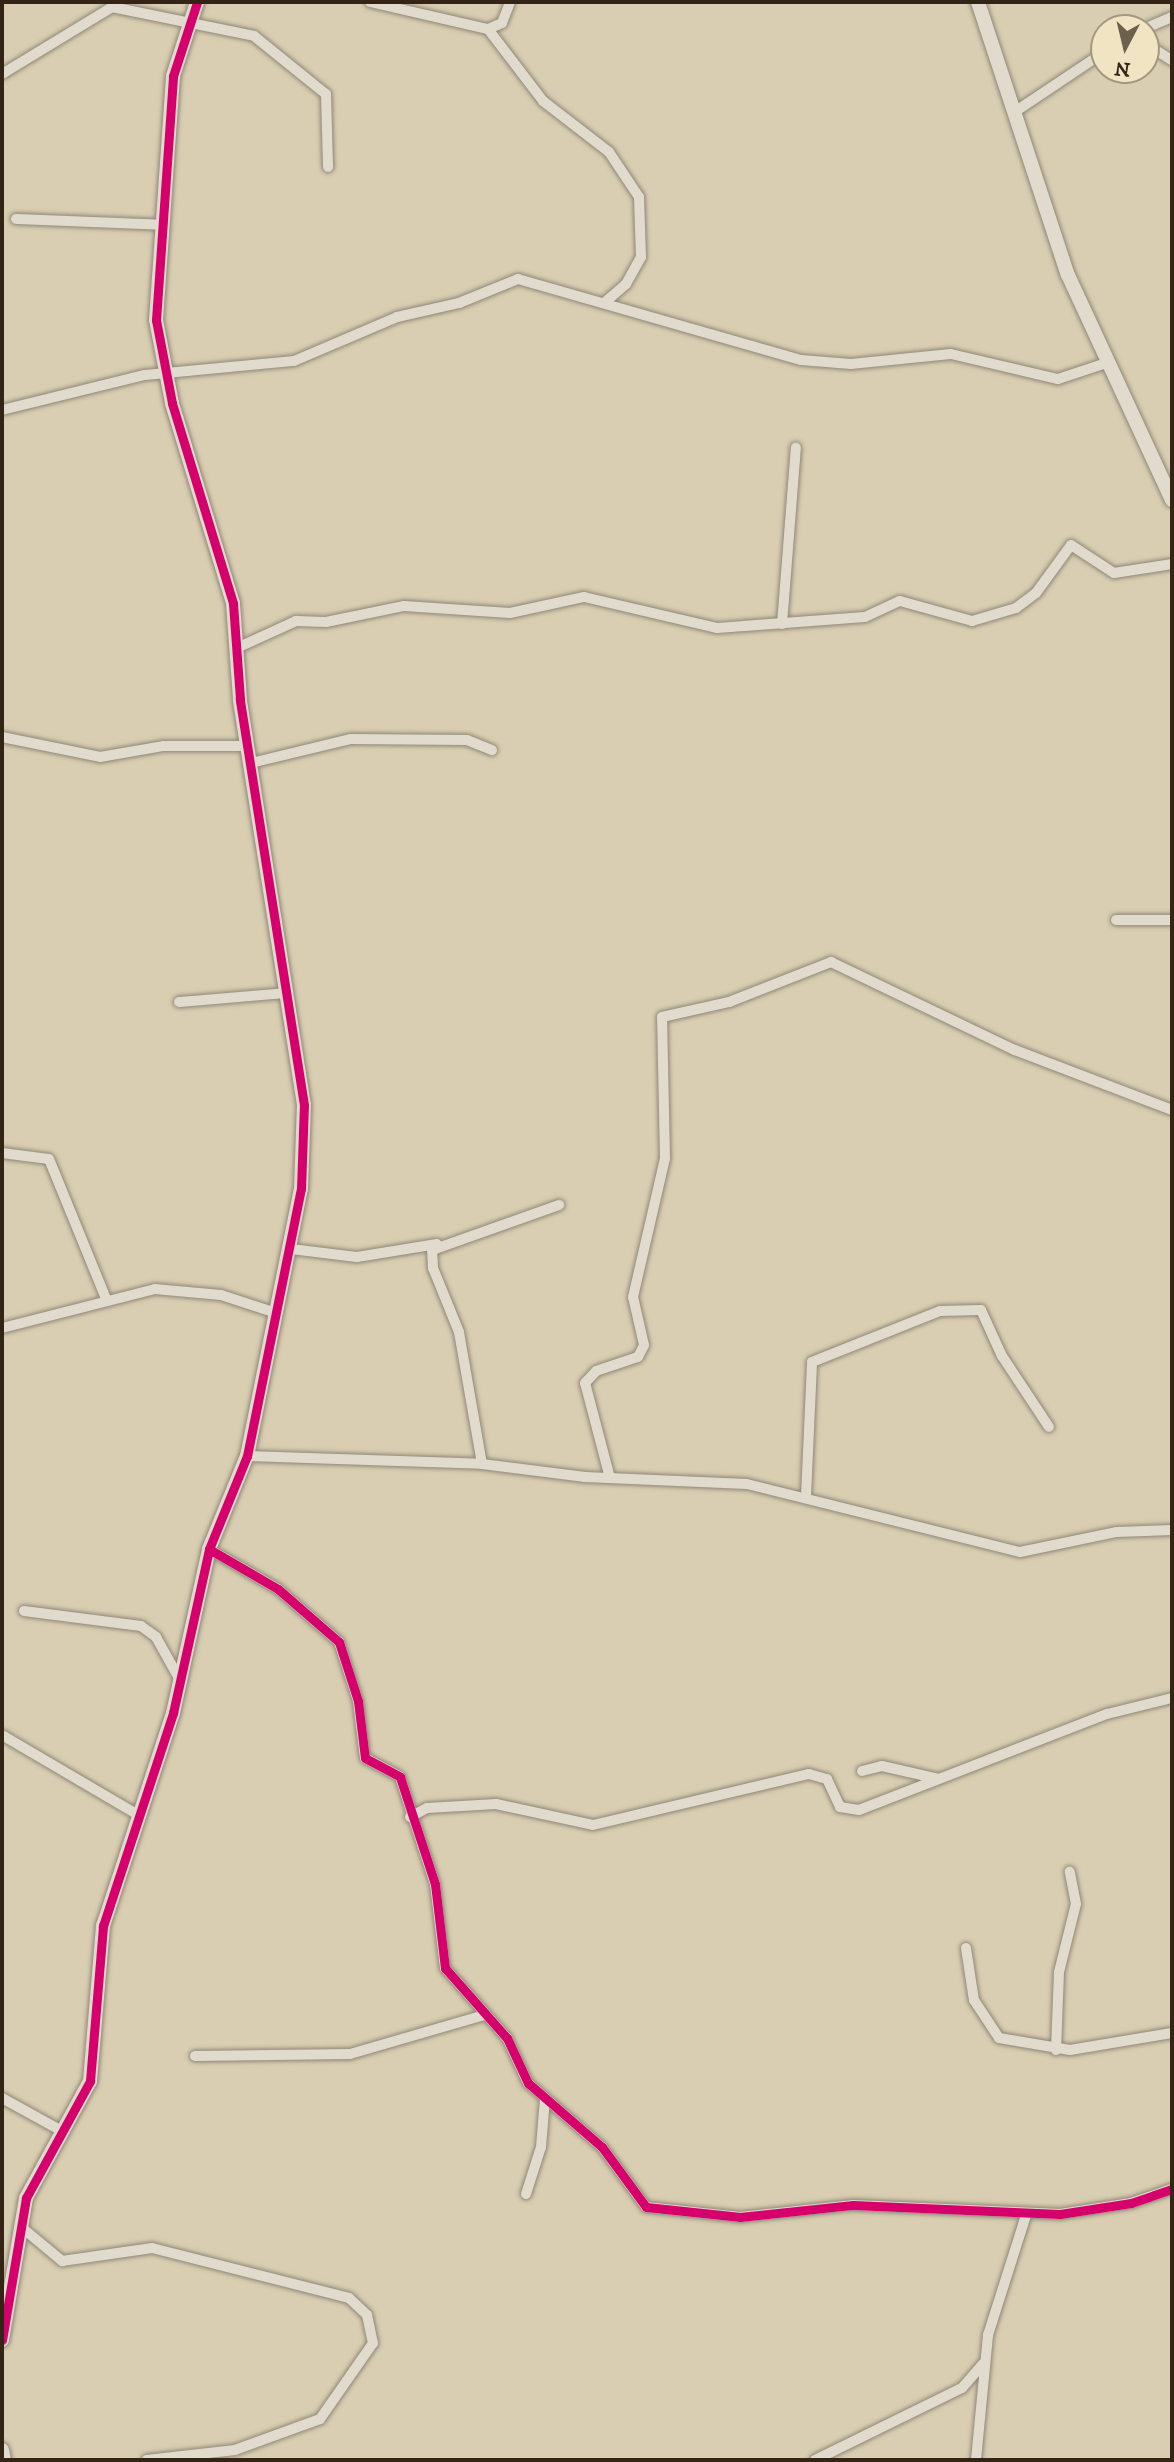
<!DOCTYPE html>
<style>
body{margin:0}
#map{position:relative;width:1174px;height:2462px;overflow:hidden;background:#d9ceb2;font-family:"IM FELL DW Pica",serif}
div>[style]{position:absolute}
.roads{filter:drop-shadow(0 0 2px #8f8776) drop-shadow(0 0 2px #8f8776)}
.street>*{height:10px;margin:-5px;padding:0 5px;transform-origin:5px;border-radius:5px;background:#e0dbcd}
.secondary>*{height:14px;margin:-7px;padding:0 7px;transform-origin:7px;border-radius:7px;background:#e0dbcd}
.cycleway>*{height:9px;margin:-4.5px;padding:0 4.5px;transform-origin:4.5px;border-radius:4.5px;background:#d6006c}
span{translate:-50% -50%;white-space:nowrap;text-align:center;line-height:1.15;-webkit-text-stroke:5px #f0e4c3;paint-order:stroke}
.frame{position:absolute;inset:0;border:4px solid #332415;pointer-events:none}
.north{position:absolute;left:1090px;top:14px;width:70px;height:70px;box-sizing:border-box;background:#f0e4c3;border:2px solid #a4977d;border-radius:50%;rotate:187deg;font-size:19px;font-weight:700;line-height:28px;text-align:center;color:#332415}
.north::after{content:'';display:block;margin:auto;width:24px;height:32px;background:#6d604c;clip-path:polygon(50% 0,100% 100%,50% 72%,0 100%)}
</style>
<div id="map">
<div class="roads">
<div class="street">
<div style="left:370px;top:2px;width:121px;rotate:12.9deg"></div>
<div style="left:488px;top:29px;width:15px;rotate:-23deg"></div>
<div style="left:502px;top:23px;width:22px;rotate:-69deg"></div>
<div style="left:1146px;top:28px;width:28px;rotate:-23deg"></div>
<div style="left:488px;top:29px;width:91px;rotate:52.6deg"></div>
<div style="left:543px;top:101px;width:83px;rotate:37.7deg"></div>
<div style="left:609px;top:152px;width:54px;rotate:56.3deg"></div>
<div style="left:639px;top:197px;width:60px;rotate:88.1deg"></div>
<div style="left:641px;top:257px;width:31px;rotate:119deg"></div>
<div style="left:626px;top:284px;width:28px;rotate:139deg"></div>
<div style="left:1146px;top:44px;width:31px;rotate:32deg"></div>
<div style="left:2px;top:74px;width:129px;rotate:-31.3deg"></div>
<div style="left:112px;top:7px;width:145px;rotate:11.5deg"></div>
<div style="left:254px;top:36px;width:92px;rotate:38.9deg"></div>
<div style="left:326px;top:94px;width:73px;rotate:88.4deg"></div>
<div style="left:1016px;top:111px;width:106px;rotate:-33.8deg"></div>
<div style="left:16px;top:219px;width:147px;rotate:2.3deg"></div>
<div style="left:2px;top:410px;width:147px;rotate:-13.8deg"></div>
<div style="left:145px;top:375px;width:150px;rotate:-5.4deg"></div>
<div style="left:294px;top:361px;width:112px;rotate:-23.1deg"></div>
<div style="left:397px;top:317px;width:64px;rotate:-12.7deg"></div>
<div style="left:459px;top:303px;width:64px;rotate:-22.1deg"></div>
<div style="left:518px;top:279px;width:294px;rotate:16deg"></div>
<div style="left:801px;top:360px;width:50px;rotate:4.6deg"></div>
<div style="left:851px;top:364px;width:100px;rotate:-5.7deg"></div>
<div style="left:951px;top:354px;width:110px;rotate:13.2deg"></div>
<div style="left:1058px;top:379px;width:51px;rotate:-18.4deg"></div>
<div style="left:782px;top:624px;width:177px;rotate:-85.5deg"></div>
<div style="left:239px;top:647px;width:63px;rotate:-24.5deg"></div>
<div style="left:296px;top:621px;width:30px;rotate:2deg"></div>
<div style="left:326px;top:622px;width:80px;rotate:-11.6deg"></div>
<div style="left:404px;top:606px;width:106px;rotate:3.8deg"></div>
<div style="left:510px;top:613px;width:76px;rotate:-12.2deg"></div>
<div style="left:584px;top:597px;width:137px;rotate:13.1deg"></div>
<div style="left:717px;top:628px;width:148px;rotate:-4.3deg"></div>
<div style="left:865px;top:617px;width:38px;rotate:-25deg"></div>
<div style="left:900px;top:601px;width:75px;rotate:15.5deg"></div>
<div style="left:972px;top:621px;width:46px;rotate:-16.5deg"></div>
<div style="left:1016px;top:608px;width:25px;rotate:-37deg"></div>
<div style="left:1036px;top:593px;width:59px;rotate:-53.9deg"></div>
<div style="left:1071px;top:545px;width:51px;rotate:33.1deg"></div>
<div style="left:1114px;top:573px;width:59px;rotate:-8.8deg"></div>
<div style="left:2px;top:737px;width:100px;rotate:11.5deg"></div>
<div style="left:100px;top:757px;width:65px;rotate:-9.8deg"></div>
<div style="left:164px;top:746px;width:83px"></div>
<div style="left:251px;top:763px;width:103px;rotate:-13.5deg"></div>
<div style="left:351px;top:739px;width:116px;rotate:0.5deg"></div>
<div style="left:467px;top:740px;width:27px;rotate:22deg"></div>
<div style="left:1116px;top:920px;width:56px"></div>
<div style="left:179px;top:1002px;width:107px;rotate:-4.8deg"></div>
<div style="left:2px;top:1153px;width:47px;rotate:7.3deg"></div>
<div style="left:49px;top:1159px;width:153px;rotate:67.8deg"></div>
<div style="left:291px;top:1249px;width:66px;rotate:6.9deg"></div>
<div style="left:357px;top:1257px;width:81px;rotate:-9.2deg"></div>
<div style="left:2px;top:1328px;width:158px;rotate:-14.3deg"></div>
<div style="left:155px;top:1289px;width:66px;rotate:5.2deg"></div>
<div style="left:221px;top:1295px;width:58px;rotate:18.1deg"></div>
<div style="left:247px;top:1456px;width:235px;rotate:1.9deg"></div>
<div style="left:482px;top:1464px;width:104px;rotate:7.2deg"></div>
<div style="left:585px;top:1477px;width:162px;rotate:2.5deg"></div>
<div style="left:747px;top:1484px;width:281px;rotate:14deg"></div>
<div style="left:1020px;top:1552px;width:99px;rotate:-11.7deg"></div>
<div style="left:1117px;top:1532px;width:55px;rotate:-2.1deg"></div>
<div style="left:482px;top:1464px;width:134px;rotate:-99.9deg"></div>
<div style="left:459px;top:1332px;width:69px;rotate:-112.1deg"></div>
<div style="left:433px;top:1268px;width:18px;rotate:-93deg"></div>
<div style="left:432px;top:1250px;width:135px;rotate:-19.5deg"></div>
<div style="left:610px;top:1478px;width:98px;rotate:-104.7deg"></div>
<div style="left:585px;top:1383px;width:16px;rotate:-47deg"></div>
<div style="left:596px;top:1371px;width:44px;rotate:-18.4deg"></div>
<div style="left:638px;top:1357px;width:13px;rotate:-63deg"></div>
<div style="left:644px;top:1345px;width:49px;rotate:-102.9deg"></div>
<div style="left:633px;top:1297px;width:143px;rotate:-77deg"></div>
<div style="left:665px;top:1158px;width:141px;rotate:-91.2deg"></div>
<div style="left:662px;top:1017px;width:69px;rotate:-12.6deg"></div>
<div style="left:729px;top:1002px;width:110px;rotate:-21.4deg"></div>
<div style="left:831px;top:962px;width:204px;rotate:25.6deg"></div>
<div style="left:1015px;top:1050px;width:168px;rotate:20.9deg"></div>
<div style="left:806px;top:1496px;width:134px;rotate:-87.4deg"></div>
<div style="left:812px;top:1362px;width:138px;rotate:-21.7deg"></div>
<div style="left:940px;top:1311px;width:41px;rotate:-1.4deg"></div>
<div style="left:981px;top:1310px;width:51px;rotate:65.5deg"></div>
<div style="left:1002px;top:1356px;width:85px;rotate:56.5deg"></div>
<div style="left:209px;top:1549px;width:80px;rotate:30.1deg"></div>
<div style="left:278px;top:1589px;width:81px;rotate:41deg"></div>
<div style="left:339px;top:1642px;width:62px;rotate:72.1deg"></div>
<div style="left:358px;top:1701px;width:57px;rotate:83deg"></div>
<div style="left:365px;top:1758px;width:40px;rotate:28deg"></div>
<div style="left:400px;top:1777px;width:113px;rotate:71.9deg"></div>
<div style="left:435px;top:1884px;width:85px;rotate:83.2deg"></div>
<div style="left:445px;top:1968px;width:94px;rotate:48.5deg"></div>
<div style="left:507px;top:2038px;width:50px;rotate:65deg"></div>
<div style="left:528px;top:2083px;width:98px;rotate:40.9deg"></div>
<div style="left:602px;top:2147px;width:74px;rotate:53.7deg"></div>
<div style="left:646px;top:2207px;width:95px;rotate:6.1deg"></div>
<div style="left:740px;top:2217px;width:114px;rotate:-6.1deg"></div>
<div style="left:853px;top:2205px;width:207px;rotate:2.5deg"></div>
<div style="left:1060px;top:2214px;width:72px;rotate:-8.8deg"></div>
<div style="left:1131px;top:2203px;width:43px;rotate:-18.9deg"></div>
<div style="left:24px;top:1611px;width:118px;rotate:7.3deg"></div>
<div style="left:141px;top:1626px;width:19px;rotate:36deg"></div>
<div style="left:156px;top:1637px;width:49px;rotate:60.8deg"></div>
<div style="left:2px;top:1735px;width:154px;rotate:30.4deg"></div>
<div style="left:862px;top:1771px;width:21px;rotate:-14deg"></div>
<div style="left:882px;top:1766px;width:58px;rotate:12.8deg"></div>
<div style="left:410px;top:1817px;width:19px;rotate:-28deg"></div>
<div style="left:427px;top:1808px;width:69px;rotate:-3.3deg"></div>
<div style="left:496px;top:1804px;width:99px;rotate:12.2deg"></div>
<div style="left:593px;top:1825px;width:222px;rotate:-13.3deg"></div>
<div style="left:809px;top:1774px;width:19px;rotate:16deg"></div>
<div style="left:827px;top:1779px;width:31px;rotate:65deg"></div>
<div style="left:840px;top:1807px;width:19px;rotate:9deg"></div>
<div style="left:859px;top:1810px;width:266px;rotate:-21.2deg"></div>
<div style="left:1107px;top:1714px;width:67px;rotate:-13.8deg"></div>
<div style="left:966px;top:1948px;width:53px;rotate:81.3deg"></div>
<div style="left:974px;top:2000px;width:45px;rotate:56.7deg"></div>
<div style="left:999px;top:2038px;width:72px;rotate:9.6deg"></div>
<div style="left:1070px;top:2050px;width:103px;rotate:-9.5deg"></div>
<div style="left:1056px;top:2050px;width:78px;rotate:-87.8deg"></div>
<div style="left:1059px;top:1972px;width:70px;rotate:-76deg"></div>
<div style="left:1076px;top:1904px;width:33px;rotate:-101deg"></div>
<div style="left:195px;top:2056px;width:155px;rotate:-0.7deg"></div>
<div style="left:350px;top:2054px;width:140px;rotate:-16.2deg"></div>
<div style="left:2px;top:2098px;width:68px;rotate:28.8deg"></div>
<div style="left:526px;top:2194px;width:49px;rotate:-72.3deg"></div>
<div style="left:541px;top:2147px;width:49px;rotate:-85.3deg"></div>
<div style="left:20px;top:2226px;width:55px;rotate:39.8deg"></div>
<div style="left:62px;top:2261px;width:91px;rotate:-8.2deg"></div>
<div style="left:152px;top:2248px;width:203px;rotate:14.2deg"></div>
<div style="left:349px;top:2298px;width:25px;rotate:43deg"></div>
<div style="left:367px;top:2315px;width:29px;rotate:78deg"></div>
<div style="left:373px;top:2343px;width:93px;rotate:124.9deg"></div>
<div style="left:320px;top:2419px;width:90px;rotate:160deg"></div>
<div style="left:235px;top:2450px;width:89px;rotate:173.5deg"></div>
<div style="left:815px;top:2460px;width:164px;rotate:-26.1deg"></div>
<div style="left:962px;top:2388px;width:32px;rotate:-49deg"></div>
<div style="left:976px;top:2460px;width:126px;rotate:-84.5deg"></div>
<div style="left:988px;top:2335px;width:126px;rotate:-72.4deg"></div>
</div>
<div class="secondary">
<div style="left:978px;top:2px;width:287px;rotate:71.8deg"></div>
<div style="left:1068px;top:275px;width:248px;rotate:65.2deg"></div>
<div style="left:2px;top:2340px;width:144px;rotate:-80.4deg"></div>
<div style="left:26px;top:2198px;width:133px;rotate:-61.3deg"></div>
<div style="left:90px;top:2081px;width:156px;rotate:-85.2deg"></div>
<div style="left:103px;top:1926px;width:224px;rotate:-71.8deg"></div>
<div style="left:173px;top:1713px;width:168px;rotate:-77.6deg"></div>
<div style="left:209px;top:1549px;width:100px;rotate:-67.8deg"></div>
<div style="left:247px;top:1456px;width:272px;rotate:-78.6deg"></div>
<div style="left:301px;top:1189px;width:84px;rotate:-88deg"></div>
<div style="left:304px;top:1105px;width:411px;rotate:-99deg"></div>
<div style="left:240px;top:699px;width:96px;rotate:-94.2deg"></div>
<div style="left:233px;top:603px;width:209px;rotate:-107deg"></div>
<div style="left:172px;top:403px;width:85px;rotate:-100.9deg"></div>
<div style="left:156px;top:320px;width:245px;rotate:-86deg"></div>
<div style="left:173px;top:76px;width:78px;rotate:-72deg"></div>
<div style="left:2px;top:2450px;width:10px;rotate:79deg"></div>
</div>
</div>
<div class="cycleway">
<div style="left:209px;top:1549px;width:80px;rotate:30.1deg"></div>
<div style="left:278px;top:1589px;width:81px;rotate:41deg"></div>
<div style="left:339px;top:1642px;width:62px;rotate:72.1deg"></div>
<div style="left:358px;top:1701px;width:57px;rotate:83deg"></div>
<div style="left:365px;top:1758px;width:40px;rotate:28deg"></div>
<div style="left:400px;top:1777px;width:113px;rotate:71.9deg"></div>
<div style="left:435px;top:1884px;width:85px;rotate:83.2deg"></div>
<div style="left:445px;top:1968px;width:94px;rotate:48.5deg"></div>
<div style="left:507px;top:2038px;width:50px;rotate:65deg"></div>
<div style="left:528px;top:2083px;width:98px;rotate:40.9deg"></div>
<div style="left:602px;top:2147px;width:74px;rotate:53.7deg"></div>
<div style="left:646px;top:2207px;width:95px;rotate:6.1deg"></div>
<div style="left:740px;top:2217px;width:114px;rotate:-6.1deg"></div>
<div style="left:853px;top:2205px;width:207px;rotate:2.5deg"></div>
<div style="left:1060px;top:2214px;width:72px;rotate:-8.8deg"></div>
<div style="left:1131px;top:2203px;width:43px;rotate:-18.9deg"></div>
<div style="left:2px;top:2340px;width:144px;rotate:-80.4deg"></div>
<div style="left:26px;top:2198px;width:133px;rotate:-61.3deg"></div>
<div style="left:90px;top:2081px;width:156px;rotate:-85.2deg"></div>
<div style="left:103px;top:1926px;width:224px;rotate:-71.8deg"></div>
<div style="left:173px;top:1713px;width:168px;rotate:-77.6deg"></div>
<div style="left:209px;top:1549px;width:100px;rotate:-67.8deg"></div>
<div style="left:247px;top:1456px;width:272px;rotate:-78.6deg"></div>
<div style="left:301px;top:1189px;width:84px;rotate:-88deg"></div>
<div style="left:304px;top:1105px;width:411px;rotate:-99deg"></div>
<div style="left:240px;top:699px;width:96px;rotate:-94.2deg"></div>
<div style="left:233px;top:603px;width:209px;rotate:-107deg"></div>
<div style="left:172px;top:403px;width:85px;rotate:-100.9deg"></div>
<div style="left:156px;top:320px;width:245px;rotate:-86deg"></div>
<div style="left:173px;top:76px;width:78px;rotate:-72deg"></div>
</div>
<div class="frame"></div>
<div class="north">N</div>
</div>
